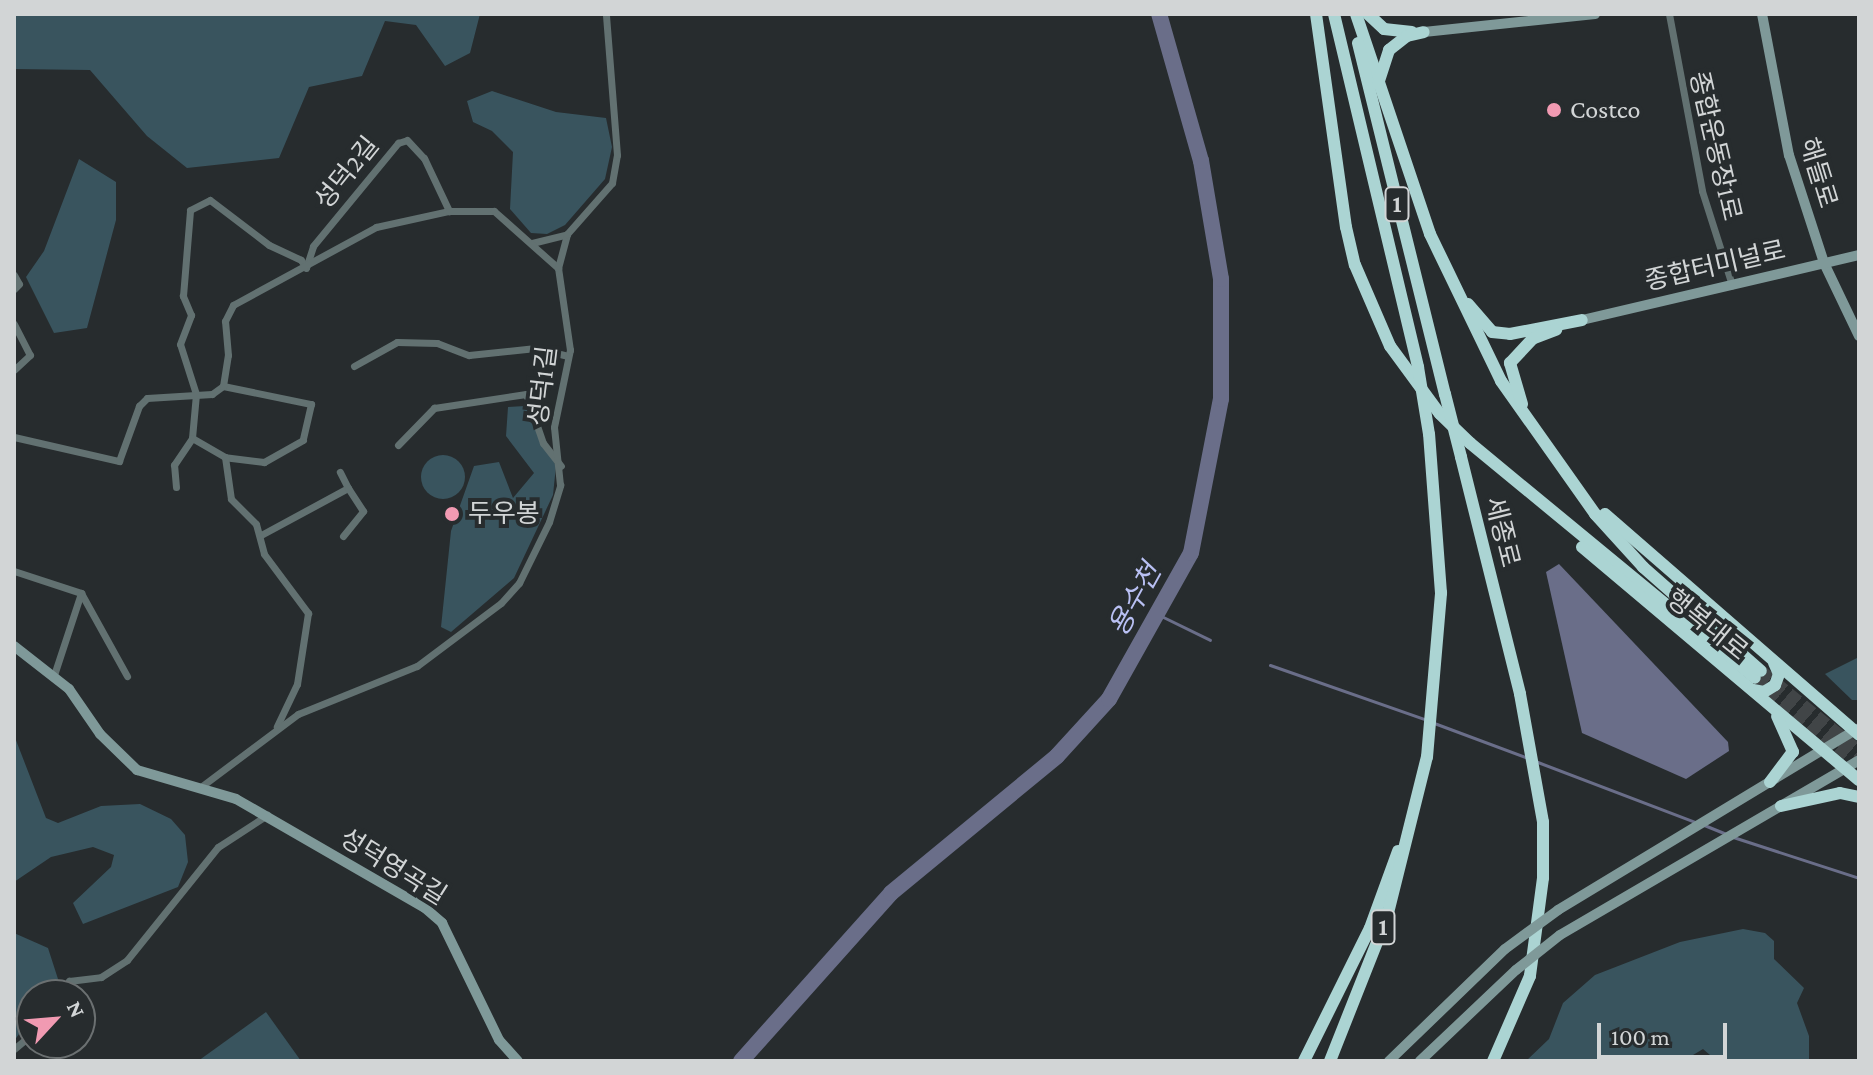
<!DOCTYPE html>
<meta charset="utf-8">
<style>
body{margin:0}
#map{position:relative;width:1873px;height:1075px;overflow:hidden;background:#272c2e;font-family:"Crimson Pro","Noto Sans KR",serif}
div>[style]{position:absolute}
.green>*{inset:0;background:#39545e}
.round{border-radius:50%}
.water>*{inset:0;background:#6a6e89}
.stream>*{height:3px;margin:-1.5px;padding:0 1.5px;transform-origin:1.5px;border-radius:1.5px;background:#6a6e89}
.river>*{height:16px;margin:-8px;padding:0 8px;transform-origin:8px;border-radius:8px;background:#6a6e89}
.highway-tunnel>*{height:12px;margin-top:-6px;transform-origin:0;background:repeating-linear-gradient(90deg,#414547 0 12px,transparent 0 18px)}
.street>*{height:7px;margin:-3.5px;padding:0 3.5px;transform-origin:3.5px;border-radius:3.5px;background:#627171}
.secondary>*{height:10px;margin:-5px;padding:0 5px;transform-origin:5px;border-radius:5px;background:#7f9999}
.highway>*{height:12px;margin:-6px;padding:0 6px;transform-origin:6px;border-radius:6px;background:#abd4d3}
.secondary-bridge>*{height:10px;margin:-5px;padding:0 5px;transform-origin:5px;border-radius:5px;background:#7f9999}
.highway-bridge>*{height:12px;margin:-6px;padding:0 6px;transform-origin:6px;border-radius:6px;background:#abd4d3}
.dots>*{width:22px;height:22px;translate:-50% -50%;box-sizing:border-box;border:4px solid #272c2e;border-radius:50%}
span{translate:-50% -50%;white-space:nowrap;text-align:center;line-height:1.15;-webkit-text-stroke:8px #272c2e;paint-order:stroke}
.shield-label span{padding:2px 6px;background:#272c2e;border:2px solid;border-radius:6px;-webkit-text-stroke-width:0}
.shield-label{font-size:24px;color:#d2d5d6;font-weight:700}
.poi-label{font-size:26px;color:#d2d5d6}
.left{translate:0 -50%;text-align:left}
.street-label{font-size:26px;color:#d2d5d6}
.water-label{font-size:28px;color:#b9c0f3;font-style:italic}
.frame{position:absolute;inset:0;border:16px solid #d2d5d6;pointer-events:none}
.north{position:absolute;left:16px;top:979px;width:80px;height:80px;box-sizing:border-box;background:#272c2e;border:2px solid #6b7071;border-radius:50%;rotate:64deg;font-size:22px;font-weight:700;line-height:32px;text-align:center;color:#d2d5d6}
.north::after{content:'';display:block;margin:auto;width:28px;height:36px;background:#f19ab2;clip-path:polygon(50% 0,100% 100%,50% 72%,0 100%)}
.scale{position:absolute;left:1597px;top:1023px;width:130px;height:36px;box-sizing:border-box;border:4px solid #d2d5d6;border-top:0;padding-left:10px;font-size:24px;line-height:28px;white-space:nowrap;color:#d2d5d6;-webkit-text-stroke:6px #272c2e;paint-order:stroke}
</style>
<div id="map">
<div class="green">
<div style="clip-path:polygon(14px 14px,480px 14px,470px 53px,445px 66px,416px 25px,385px 21px,362px 76px,309px 87px,279px 158px,187px 168px,147px 136px,90px 70px,14px 69px)"></div>
<div style="clip-path:polygon(492px 91px,556px 112px,606px 118px,612px 147px,605px 179px,565px 225px,547px 234px,531px 233px,510px 209px,513px 152px,492px 131px,473px 122px,467px 101px)"></div>
<div style="clip-path:polygon(79px 159px,116px 182px,116px 220px,87px 328px,54px 333px,26px 277px,44px 251px)"></div>
<div style="clip-path:polygon(525px 406px,556px 466px,553px 495px,514px 578px,451px 632px,441px 627px,451px 531px,474px 466px,499px 462px,513px 498px,534px 473px,506px 436px,508px 407px)"></div>
<div class="round" style="left:421px;top:455px;width:44px;height:44px"></div>
<div style="clip-path:polygon(1859px 657px,1859px 700px,1852px 700px,1825px 674px)"></div>
<div style="clip-path:polygon(14px 735px,46px 818px,58px 823px,101px 806px,140px 804px,171px 819px,185px 835px,188px 862px,178px 887px,83px 924px,73px 903px,111px 867px,114px 855px,93px 847px,51px 857px,14px 882px)"></div>
<div style="clip-path:polygon(1743px 929px,1765px 933px,1774px 941px,1774px 959px,1804px 988px,1797px 1003px,1809px 1036px,1809px 1061px,1717px 1061px,1703px 1049px,1683px 1061px,1526px 1061px,1549px 1039px,1563px 1003px,1595px 975px,1680px 942px)"></div>
<div style="clip-path:polygon(14px 933px,48px 948px,58px 979px,54px 995px,32px 995px,32px 1016px,14px 1041px)"></div>
<div style="clip-path:polygon(266px 1012px,301px 1061px,198px 1061px)"></div>
</div>
<div class="water">
<div style="clip-path:polygon(1559px 564px,1728px 742px,1729px 751px,1686px 779px,1582px 733px,1546px 572px)"></div>
</div>
<div class="stream">
<div style="left:1157px;top:614px;width:59px;rotate:26.1deg"></div>
<div style="left:1270px;top:665px;width:166px;rotate:19.3deg"></div>
<div style="left:1434px;top:723px;width:100px;rotate:20.4deg"></div>
<div style="left:1535px;top:761px;width:173px;rotate:20.9deg"></div>
<div style="left:1704px;top:825px;width:24px;rotate:22deg"></div>
<div style="left:1733px;top:837px;width:133px;rotate:18deg"></div>
</div>
<div class="river">
<div style="left:741px;top:1061px;width:225px;rotate:-48.2deg"></div>
<div style="left:891px;top:893px;width:215px;rotate:-39.5deg"></div>
<div style="left:1057px;top:756px;width:77px;rotate:-47.6deg"></div>
<div style="left:1109px;top:699px;width:167px;rotate:-60.7deg"></div>
<div style="left:1191px;top:553px;width:157px;rotate:-79deg"></div>
<div style="left:1221px;top:399px;width:120px;rotate:-90deg"></div>
<div style="left:1221px;top:279px;width:120px;rotate:-99.6deg"></div>
<div style="left:1201px;top:161px;width:153px;rotate:-105.9deg"></div>
</div>
<div class="highway-tunnel">
<div style="left:1761px;top:671px;width:127px;rotate:39.2deg"></div>
<div style="left:1755px;top:678px;width:135px;rotate:39.6deg"></div>
</div>
<div class="street">
<div style="left:1669px;top:14px;width:180px;rotate:79.4deg"></div>
<div style="left:1702px;top:191px;width:99px;rotate:72.3deg"></div>
<div style="left:532px;top:243px;width:36px;rotate:-14deg"></div>
<div style="left:306px;top:268px;width:23px;rotate:-72deg"></div>
<div style="left:313px;top:246px;width:134px;rotate:-50.5deg"></div>
<div style="left:398px;top:143px;width:9px;rotate:-18deg"></div>
<div style="left:407px;top:140px;width:25px;rotate:47deg"></div>
<div style="left:424px;top:158px;width:59px;rotate:64.7deg"></div>
<div style="left:14px;top:275px;width:10px;rotate:61deg"></div>
<div style="left:19px;top:284px;width:7px;rotate:135deg"></div>
<div style="left:14px;top:324px;width:35px;rotate:63deg"></div>
<div style="left:30px;top:355px;width:22px;rotate:137deg"></div>
<div style="left:354px;top:366px;width:49px;rotate:-29.2deg"></div>
<div style="left:397px;top:342px;width:40px;rotate:1.4deg"></div>
<div style="left:437px;top:343px;width:34px;rotate:21deg"></div>
<div style="left:469px;top:355px;width:67px;rotate:-6deg"></div>
<div style="left:536px;top:348px;width:33px;rotate:14deg"></div>
<div style="left:223px;top:386px;width:90px;rotate:11.6deg"></div>
<div style="left:311px;top:404px;width:37px;rotate:103deg"></div>
<div style="left:303px;top:440px;width:45px;rotate:150.6deg"></div>
<div style="left:264px;top:462px;width:39px;rotate:-173deg"></div>
<div style="left:225px;top:457px;width:38px;rotate:-150deg"></div>
<div style="left:192px;top:438px;width:44px;rotate:-84.8deg"></div>
<div style="left:196px;top:394px;width:52px;rotate:-107.7deg"></div>
<div style="left:180px;top:344px;width:31px;rotate:-69deg"></div>
<div style="left:191px;top:315px;width:21px;rotate:-113deg"></div>
<div style="left:183px;top:296px;width:86px;rotate:-85.3deg"></div>
<div style="left:190px;top:210px;width:22px;rotate:-27deg"></div>
<div style="left:210px;top:200px;width:74px;rotate:37.3deg"></div>
<div style="left:269px;top:245px;width:35px;rotate:25deg"></div>
<div style="left:301px;top:260px;width:9px;rotate:58deg"></div>
<div style="left:14px;top:437px;width:108px;rotate:12.9deg"></div>
<div style="left:119px;top:461px;width:59px;rotate:-70deg"></div>
<div style="left:139px;top:406px;width:11px;rotate:-45deg"></div>
<div style="left:147px;top:398px;width:65px;rotate:-3.5deg"></div>
<div style="left:212px;top:394px;width:14px;rotate:-36deg"></div>
<div style="left:223px;top:386px;width:31px;rotate:-81deg"></div>
<div style="left:228px;top:355px;width:34px;rotate:-95deg"></div>
<div style="left:225px;top:321px;width:18px;rotate:-63deg"></div>
<div style="left:233px;top:305px;width:163px;rotate:-28.6deg"></div>
<div style="left:376px;top:227px;width:75px;rotate:-12.4deg"></div>
<div style="left:449px;top:211px;width:45px"></div>
<div style="left:494px;top:211px;width:86px;rotate:41.7deg"></div>
<div style="left:398px;top:445px;width:52px;rotate:-45.8deg"></div>
<div style="left:434px;top:408px;width:93px;rotate:-8.7deg"></div>
<div style="left:526px;top:394px;width:52px;rotate:70.9deg"></div>
<div style="left:543px;top:443px;width:29px;rotate:52deg"></div>
<div style="left:225px;top:457px;width:42px;rotate:81.9deg"></div>
<div style="left:231px;top:499px;width:35px;rotate:45deg"></div>
<div style="left:256px;top:524px;width:31px;rotate:75deg"></div>
<div style="left:264px;top:554px;width:74px;rotate:53.3deg"></div>
<div style="left:308px;top:613px;width:72px;rotate:98.8deg"></div>
<div style="left:297px;top:684px;width:47px;rotate:115.5deg"></div>
<div style="left:176px;top:487px;width:22px;rotate:-95deg"></div>
<div style="left:174px;top:465px;width:32px;rotate:-56deg"></div>
<div style="left:261px;top:535px;width:99px;rotate:-28.4deg"></div>
<div style="left:348px;top:488px;width:18px;rotate:-117deg"></div>
<div style="left:343px;top:536px;width:32px;rotate:-51deg"></div>
<div style="left:363px;top:511px;width:27px;rotate:-123deg"></div>
<div style="left:14px;top:571px;width:71px;rotate:18.2deg"></div>
<div style="left:81px;top:593px;width:86px;rotate:108.2deg"></div>
<div style="left:81px;top:593px;width:95px;rotate:61deg"></div>
<div style="left:202px;top:786px;width:120px;rotate:-36.9deg"></div>
<div style="left:298px;top:714px;width:128px;rotate:-22deg"></div>
<div style="left:417px;top:666px;width:105px;rotate:-36.9deg"></div>
<div style="left:501px;top:603px;width:27px;rotate:-48deg"></div>
<div style="left:519px;top:583px;width:68px;rotate:-63.8deg"></div>
<div style="left:549px;top:522px;width:39px;rotate:-73deg"></div>
<div style="left:560px;top:485px;width:58px;rotate:-95.9deg"></div>
<div style="left:554px;top:427px;width:79px;rotate:-78.3deg"></div>
<div style="left:570px;top:350px;width:83px;rotate:-98.3deg"></div>
<div style="left:558px;top:268px;width:35px;rotate:-75deg"></div>
<div style="left:567px;top:234px;width:68px;rotate:-48.6deg"></div>
<div style="left:612px;top:183px;width:28px;rotate:-80deg"></div>
<div style="left:617px;top:155px;width:141px;rotate:-94.5deg"></div>
<div style="left:62px;top:995px;width:16px;rotate:-63deg"></div>
<div style="left:69px;top:981px;width:32px;rotate:-7deg"></div>
<div style="left:101px;top:977px;width:31px;rotate:-33deg"></div>
<div style="left:127px;top:960px;width:145px;rotate:-51.2deg"></div>
<div style="left:218px;top:847px;width:59px;rotate:-33.1deg"></div>
<div style="left:14px;top:1049px;width:23px;rotate:-40deg"></div>
</div>
<div class="secondary">
<div style="left:1762px;top:14px;width:144px;rotate:79.2deg"></div>
<div style="left:1789px;top:155px;width:114px;rotate:72deg"></div>
<div style="left:1824px;top:263px;width:81px;rotate:64.4deg"></div>
<div style="left:1424px;top:32px;width:172px;rotate:-6deg"></div>
<div style="left:1582px;top:320px;width:285px;rotate:-13.2deg"></div>
<div style="left:14px;top:646px;width:70px;rotate:38deg"></div>
<div style="left:69px;top:689px;width:55px;rotate:55.4deg"></div>
<div style="left:100px;top:734px;width:52px;rotate:44.2deg"></div>
<div style="left:137px;top:770px;width:103px;rotate:16.3deg"></div>
<div style="left:236px;top:799px;width:218px;rotate:30deg"></div>
<div style="left:425px;top:908px;width:23px;rotate:41deg"></div>
<div style="left:442px;top:923px;width:130px;rotate:64deg"></div>
<div style="left:499px;top:1040px;width:28px;rotate:48deg"></div>
<div style="left:1558px;top:910px;width:350px;rotate:-31.2deg"></div>
<div style="left:1560px;top:935px;width:346px;rotate:-30.3deg"></div>
<div style="left:1389px;top:1061px;width:161px;rotate:-44deg"></div>
<div style="left:1420px;top:1061px;width:132px;rotate:-43.5deg"></div>
</div>
<div class="highway">
<div style="left:1316px;top:14px;width:215px;rotate:82deg"></div>
<div style="left:1346px;top:227px;width:39px;rotate:77deg"></div>
<div style="left:1355px;top:265px;width:88px;rotate:66.6deg"></div>
<div style="left:1390px;top:346px;width:84px;rotate:53.7deg"></div>
<div style="left:1440px;top:414px;width:42px;rotate:44deg"></div>
<div style="left:1470px;top:443px;width:369px;rotate:39.5deg"></div>
<div style="left:1334px;top:14px;width:363px;rotate:76.6deg"></div>
<div style="left:1356px;top:14px;width:232px;rotate:71.4deg"></div>
<div style="left:1430px;top:234px;width:163px;rotate:64.2deg"></div>
<div style="left:1501px;top:381px;width:163px;rotate:54.7deg"></div>
<div style="left:1595px;top:514px;width:72px;rotate:47.8deg"></div>
<div style="left:1643px;top:567px;width:157px;rotate:41.4deg"></div>
<div style="left:1368px;top:14px;width:22px;rotate:43deg"></div>
<div style="left:1384px;top:29px;width:28px;rotate:6deg"></div>
<div style="left:1358px;top:43px;width:362px;rotate:76.1deg"></div>
<div style="left:1378px;top:84px;width:36px;rotate:-72deg"></div>
<div style="left:1389px;top:50px;width:23px;rotate:-38deg"></div>
<div style="left:1407px;top:36px;width:17px;rotate:-13deg"></div>
<div style="left:1468px;top:304px;width:37px;rotate:49deg"></div>
<div style="left:1492px;top:332px;width:18px;rotate:6deg"></div>
<div style="left:1510px;top:334px;width:73px;rotate:-11deg"></div>
<div style="left:1522px;top:404px;width:43px;rotate:-106.3deg"></div>
<div style="left:1510px;top:363px;width:33px;rotate:-47deg"></div>
<div style="left:1532px;top:339px;width:26px;rotate:-21deg"></div>
<div style="left:1461px;top:457px;width:244px;rotate:76deg"></div>
<div style="left:1520px;top:694px;width:130px;rotate:79.8deg"></div>
<div style="left:1543px;top:822px;width:56px;rotate:90deg"></div>
<div style="left:1543px;top:878px;width:99px;rotate:97.6deg"></div>
<div style="left:1530px;top:976px;width:93px;rotate:113.5deg"></div>
<div style="left:1605px;top:514px;width:337px;rotate:41deg"></div>
<div style="left:1582px;top:547px;width:362px;rotate:40.1deg"></div>
<div style="left:1753px;top:690px;width:11px;rotate:10deg"></div>
<div style="left:1764px;top:692px;width:13px;rotate:-32deg"></div>
<div style="left:1775px;top:685px;width:12px;rotate:-70deg"></div>
<div style="left:1779px;top:674px;width:12px;rotate:-114deg"></div>
<div style="left:1770px;top:782px;width:38px;rotate:-53deg"></div>
<div style="left:1793px;top:752px;width:39px;rotate:-114deg"></div>
<div style="left:1781px;top:806px;width:60px;rotate:-12.4deg"></div>
<div style="left:1840px;top:793px;width:19px;rotate:12deg"></div>
<div style="left:1304px;top:1061px;width:148px;rotate:-63.6deg"></div>
<div style="left:1370px;top:928px;width:82px;rotate:-70deg"></div>
<div style="left:1330px;top:1061px;width:155px;rotate:-68.4deg"></div>
<div style="left:1387px;top:917px;width:165px;rotate:-76deg"></div>
<div style="left:1427px;top:757px;width:165px;rotate:-85.1deg"></div>
<div style="left:1441px;top:593px;width:159px;rotate:-94.3deg"></div>
</div>
<div class="secondary-bridge">
<div style="left:1505px;top:949px;width:66px;rotate:-36.3deg"></div>
<div style="left:1516px;top:970px;width:56px;rotate:-38.5deg"></div>
</div>
<div class="highway-bridge">
<div style="left:1418px;top:367px;width:68px;rotate:80.7deg"></div>
<div style="left:1445px;top:394px;width:65px;rotate:75.7deg"></div>
</div>
<div class="dots">
<div style="left:1554px;top:110px;background:#f19ab2"></div>
<div style="left:452px;top:514px;background:#f19ab2"></div>
</div>
<div class="shield-label">
<span style="left:1397px;top:204px">1</span>
<span style="left:1383px;top:927px">1</span>
</div>
<div class="poi-label">
<span class="left" style="left:1570px;top:110px">Costco</span>
<span class="left" style="left:468px;top:514px">두우봉</span>
</div>
<div class="street-label">
<span style="left:1715px;top:146px;rotate:77deg">종합운동장1로</span>
<span style="left:347px;top:173px;rotate:-51deg">성덕2길</span>
<span style="left:1818px;top:173px;rotate:73deg">해들로</span>
<span style="left:1715px;top:266px;rotate:-13deg">종합터미널로</span>
<span style="left:543px;top:386px;rotate:-83deg">성덕1길</span>
<span style="left:1502px;top:532px;rotate:76deg">세종로</span>
<span style="left:1707px;top:625px;rotate:39deg">행복대로</span>
<span style="left:393px;top:867px;rotate:32deg">성덕영곡길</span>
</div>
<div class="water-label">
<span style="left:1135px;top:600px;rotate:-61deg">용수천</span>
</div>
<div class="frame"></div>
<div class="north">N</div>
<div class="scale">100 m</div>
</div>
